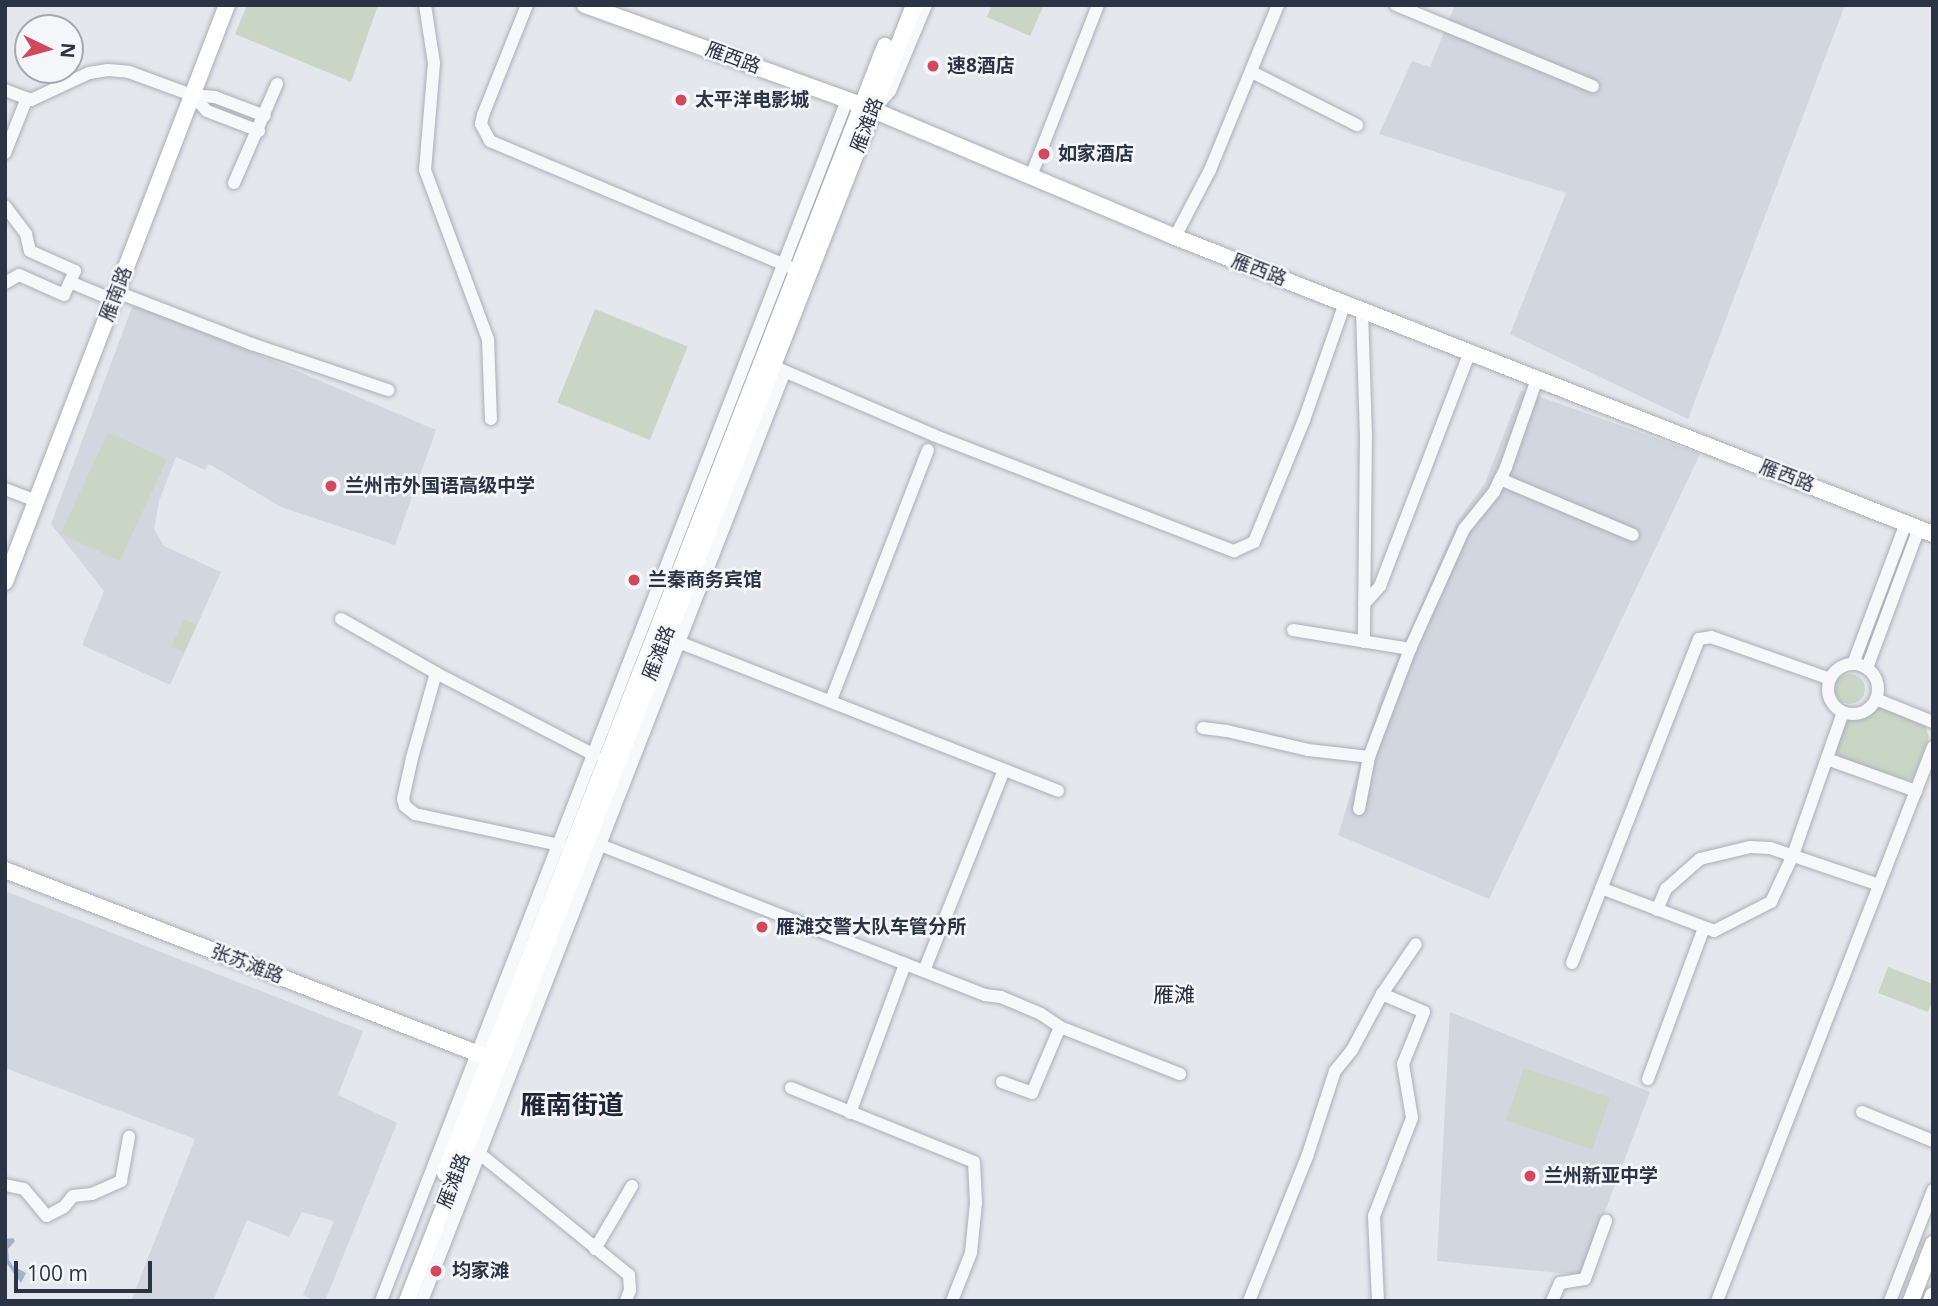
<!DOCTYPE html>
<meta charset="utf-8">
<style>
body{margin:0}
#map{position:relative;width:1938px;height:1306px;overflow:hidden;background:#e4e7ec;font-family:"Open Sans","Noto Sans SC",sans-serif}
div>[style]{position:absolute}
.built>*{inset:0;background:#d2d6de}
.green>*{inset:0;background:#c9d6c5;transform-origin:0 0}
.round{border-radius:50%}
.water>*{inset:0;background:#9fb4cc}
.roads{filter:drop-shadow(0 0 2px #a9aeb7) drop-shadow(0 0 2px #a9aeb7)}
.minor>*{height:12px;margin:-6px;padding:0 6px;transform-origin:6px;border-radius:6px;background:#f7f8fa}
.minor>.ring{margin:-6px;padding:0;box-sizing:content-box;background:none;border:12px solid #f7f8fa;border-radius:50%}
.major>*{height:16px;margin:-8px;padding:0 8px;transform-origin:8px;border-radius:8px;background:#fff}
.dots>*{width:19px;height:19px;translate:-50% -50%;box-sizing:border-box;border:4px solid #f4f6f9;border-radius:50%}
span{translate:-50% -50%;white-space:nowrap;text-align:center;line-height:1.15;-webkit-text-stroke:5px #f4f6f9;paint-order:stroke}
.street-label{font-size:19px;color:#2b3445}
.poi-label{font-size:19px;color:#2b3445;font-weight:700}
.left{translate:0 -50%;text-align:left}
.neighbourhood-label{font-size:21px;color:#1d2536}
.district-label{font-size:26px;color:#1d2536;font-weight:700}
.frame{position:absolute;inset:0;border:7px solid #2b3445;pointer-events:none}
.north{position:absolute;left:14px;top:14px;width:70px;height:70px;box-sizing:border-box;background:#f4f6f9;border:2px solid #a4a8b1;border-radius:50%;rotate:95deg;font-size:19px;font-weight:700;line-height:28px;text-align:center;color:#2b3445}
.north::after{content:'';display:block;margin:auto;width:24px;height:32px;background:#d1495b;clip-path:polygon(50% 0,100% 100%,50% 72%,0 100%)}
.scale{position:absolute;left:14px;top:1261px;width:138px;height:32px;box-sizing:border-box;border:4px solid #2b3445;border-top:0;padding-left:9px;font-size:21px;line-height:24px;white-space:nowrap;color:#2b3445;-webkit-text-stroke:5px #f4f6f9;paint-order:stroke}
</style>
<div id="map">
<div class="built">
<div style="clip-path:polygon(1455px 5px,1845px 5px,1688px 419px,1510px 334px,1566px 193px,1379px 134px,1412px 61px,1430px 67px)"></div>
<div style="clip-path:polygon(134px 302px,436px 430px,395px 545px,281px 507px,209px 464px,205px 470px,176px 457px,159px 501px,154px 529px,164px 546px,221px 572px,170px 685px,82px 645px,104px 591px,51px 524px)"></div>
<div style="clip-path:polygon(1521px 390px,1700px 454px,1489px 899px,1338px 835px,1381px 696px,1456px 524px,1485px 483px)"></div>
<div style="clip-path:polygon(5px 891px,363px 1031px,338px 1095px,397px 1123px,325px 1301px,315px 1301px,303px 1295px,334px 1221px,302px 1212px,289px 1237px,247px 1220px,213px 1301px,131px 1301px,195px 1139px,5px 1068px)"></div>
<div style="clip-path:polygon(1450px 1012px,1650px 1092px,1581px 1275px,1437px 1261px)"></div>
</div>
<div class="green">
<div style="clip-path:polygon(247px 5px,378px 5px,351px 82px,235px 34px)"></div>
<div style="clip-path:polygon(992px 5px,1044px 5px,1030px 36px,987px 17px)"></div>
<div style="left:595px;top:309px;width:100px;height:101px;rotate:22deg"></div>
<div style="left:108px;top:432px;width:65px;height:112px;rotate:25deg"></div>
<div style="left:184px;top:619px;width:14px;height:30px;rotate:25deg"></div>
<div class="round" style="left:1835px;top:674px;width:30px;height:30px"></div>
<div style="clip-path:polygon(1878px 705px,1925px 726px,1929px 737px,1913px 779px,1906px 780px,1841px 758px,1834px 747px,1843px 722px,1870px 713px)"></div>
<div style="clip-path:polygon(1888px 967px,1933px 984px,1933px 1000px,1928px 1012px,1878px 993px)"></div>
<div style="left:1524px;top:1068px;width:91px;height:55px;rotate:19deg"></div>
</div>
<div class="water">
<div style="clip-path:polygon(13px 1238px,15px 1241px,8px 1249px,9px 1260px,13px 1266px,26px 1273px,21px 1283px,5px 1261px,5px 1239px)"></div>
</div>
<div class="roads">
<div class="minor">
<div style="left:425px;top:5px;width:59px;rotate:81.2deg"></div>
<div style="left:434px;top:63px;width:107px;rotate:94.8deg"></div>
<div style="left:425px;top:170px;width:180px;rotate:69.6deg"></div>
<div style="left:488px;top:339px;width:80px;rotate:87.9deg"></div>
<div style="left:527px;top:5px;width:118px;rotate:111.8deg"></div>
<div style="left:483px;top:115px;width:9px;rotate:103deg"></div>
<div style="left:481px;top:124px;width:19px;rotate:62deg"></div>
<div style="left:490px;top:141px;width:325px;rotate:22.8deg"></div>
<div style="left:1396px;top:5px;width:213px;rotate:22.4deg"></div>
<div style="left:1252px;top:72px;width:118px;rotate:26.8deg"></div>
<div style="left:5px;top:90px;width:28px;rotate:21deg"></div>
<div style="left:31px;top:100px;width:64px;rotate:-25deg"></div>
<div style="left:89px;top:73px;width:19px;rotate:-9deg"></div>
<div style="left:108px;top:70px;width:21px;rotate:5deg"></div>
<div style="left:129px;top:72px;width:67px;rotate:20.1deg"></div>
<div style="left:876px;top:107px;width:21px;rotate:-49deg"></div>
<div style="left:890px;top:91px;width:93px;rotate:-67.3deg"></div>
<div style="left:259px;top:131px;width:56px;rotate:-159deg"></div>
<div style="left:207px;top:111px;width:22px;rotate:-133deg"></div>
<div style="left:192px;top:95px;width:23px;rotate:5deg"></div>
<div style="left:215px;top:97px;width:53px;rotate:20.8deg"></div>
<div style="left:5px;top:153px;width:59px;rotate:-68.2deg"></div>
<div style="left:1031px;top:176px;width:184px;rotate:-68.6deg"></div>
<div style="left:234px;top:183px;width:108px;rotate:-66.5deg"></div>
<div style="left:5px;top:206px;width:35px;rotate:53deg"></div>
<div style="left:26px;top:234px;width:17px;rotate:77deg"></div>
<div style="left:30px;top:251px;width:49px;rotate:24deg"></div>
<div style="left:75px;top:271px;width:26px;rotate:115deg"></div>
<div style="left:64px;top:295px;width:49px;rotate:-156deg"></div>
<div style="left:19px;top:275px;width:16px;rotate:150deg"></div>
<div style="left:1175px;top:237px;width:76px;rotate:-62.4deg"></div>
<div style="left:1210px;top:170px;width:178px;rotate:-67.6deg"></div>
<div style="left:70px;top:282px;width:47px;rotate:22.7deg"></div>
<div style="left:117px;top:292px;width:145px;rotate:21.1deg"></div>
<div style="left:252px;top:344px;width:144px;rotate:18.7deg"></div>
<div style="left:1362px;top:310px;width:124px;rotate:88.2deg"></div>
<div style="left:1366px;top:434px;width:208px;rotate:90.6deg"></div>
<div style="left:777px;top:368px;width:170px;rotate:23.2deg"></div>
<div style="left:933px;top:435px;width:323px;rotate:21.1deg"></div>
<div style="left:1234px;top:551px;width:22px;rotate:-24deg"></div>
<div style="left:1254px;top:542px;width:132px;rotate:-67.7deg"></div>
<div style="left:1304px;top:420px;width:124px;rotate:-70.7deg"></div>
<div style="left:1500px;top:479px;width:144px;rotate:22.8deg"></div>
<div style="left:5px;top:489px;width:34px;rotate:21deg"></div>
<div style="left:1364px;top:604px;width:24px;rotate:-48deg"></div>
<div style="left:1380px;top:586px;width:251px;rotate:-69deg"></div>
<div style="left:341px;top:619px;width:109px;rotate:29.6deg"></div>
<div style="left:436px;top:673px;width:178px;rotate:27.4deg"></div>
<div style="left:1293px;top:630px;width:119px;rotate:9.2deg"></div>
<div style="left:1410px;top:649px;width:132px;rotate:-65.8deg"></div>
<div style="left:1464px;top:529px;width:48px;rotate:-51deg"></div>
<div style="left:1494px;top:492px;width:28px;rotate:-64deg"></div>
<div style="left:1506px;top:467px;width:93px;rotate:-70.6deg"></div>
<div style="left:681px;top:643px;width:405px;rotate:21.4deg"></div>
<div style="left:1853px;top:664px;width:151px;rotate:-69.4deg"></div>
<div class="ring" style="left:1828px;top:664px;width:38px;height:38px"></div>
<div style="left:1867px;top:668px;width:149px;rotate:-69.6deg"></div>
<div style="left:436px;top:673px;width:88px;rotate:105.8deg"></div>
<div style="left:412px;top:758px;width:42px;rotate:102.4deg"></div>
<div style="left:403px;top:799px;width:7px;rotate:74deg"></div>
<div style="left:405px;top:806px;width:13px;rotate:39deg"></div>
<div style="left:415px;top:814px;width:147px;rotate:12.1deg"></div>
<div style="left:1876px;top:699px;width:61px;rotate:22deg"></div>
<div style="left:831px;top:700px;width:268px;rotate:-68.8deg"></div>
<div style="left:1203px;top:728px;width:24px;rotate:7deg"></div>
<div style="left:1227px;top:731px;width:83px;rotate:13.2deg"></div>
<div style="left:1308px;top:750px;width:61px;rotate:6.5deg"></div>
<div style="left:1827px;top:759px;width:95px;rotate:19.8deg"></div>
<div style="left:1359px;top:809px;width:53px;rotate:-79.1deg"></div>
<div style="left:1369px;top:757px;width:116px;rotate:-69.2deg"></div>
<div style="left:595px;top:843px;width:419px;rotate:21.3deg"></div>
<div style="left:985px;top:995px;width:16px;rotate:7deg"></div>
<div style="left:1001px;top:997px;width:43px;rotate:23deg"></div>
<div style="left:1041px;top:1014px;width:23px;rotate:34deg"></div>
<div style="left:1060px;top:1027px;width:129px;rotate:21.4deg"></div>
<div style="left:1601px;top:888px;width:121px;rotate:20.8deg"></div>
<div style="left:1714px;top:931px;width:64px;rotate:-27deg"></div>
<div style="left:1771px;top:902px;width:52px;rotate:-64.9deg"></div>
<div style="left:1793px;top:855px;width:151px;rotate:-70.7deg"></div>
<div style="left:1657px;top:910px;width:23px;rotate:-67deg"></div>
<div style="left:1666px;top:889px;width:45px;rotate:-41.4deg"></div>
<div style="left:1700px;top:859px;width:51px;rotate:-13.5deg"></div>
<div style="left:1750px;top:847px;width:20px;rotate:3deg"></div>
<div style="left:1770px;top:848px;width:115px;rotate:18.7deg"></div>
<div style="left:1572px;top:963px;width:348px;rotate:-68.6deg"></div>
<div style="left:1699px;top:639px;width:12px;rotate:-9deg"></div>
<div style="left:1711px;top:637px;width:126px;rotate:19.4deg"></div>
<div style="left:924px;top:971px;width:216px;rotate:-68.3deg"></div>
<div style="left:1648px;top:1079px;width:161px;rotate:-69.7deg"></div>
<div style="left:1002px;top:1082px;width:32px;rotate:20deg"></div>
<div style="left:1032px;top:1093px;width:72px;rotate:-67deg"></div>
<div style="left:791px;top:1088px;width:197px;rotate:22deg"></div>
<div style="left:974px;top:1162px;width:41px;rotate:87.2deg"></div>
<div style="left:976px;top:1203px;width:50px;rotate:95.7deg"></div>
<div style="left:971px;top:1253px;width:52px;rotate:111.6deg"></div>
<div style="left:1862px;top:1112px;width:77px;rotate:22.2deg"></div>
<div style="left:850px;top:1113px;width:159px;rotate:-69.7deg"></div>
<div style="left:480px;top:1154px;width:192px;rotate:39.1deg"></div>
<div style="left:629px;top:1275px;width:15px;rotate:86deg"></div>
<div style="left:630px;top:1290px;width:12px;rotate:110deg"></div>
<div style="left:5px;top:1185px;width:19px;rotate:12deg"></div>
<div style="left:24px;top:1189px;width:35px;rotate:50deg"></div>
<div style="left:47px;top:1216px;width:19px;rotate:-28deg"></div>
<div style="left:64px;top:1207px;width:14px;rotate:-51deg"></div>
<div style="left:73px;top:1196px;width:19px;rotate:-6deg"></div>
<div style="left:92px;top:1194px;width:32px;rotate:-24deg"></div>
<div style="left:121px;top:1181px;width:45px;rotate:-79.7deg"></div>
<div style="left:595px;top:1249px;width:73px;rotate:-59.6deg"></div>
<div style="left:381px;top:1301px;width:1288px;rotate:-68.79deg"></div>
<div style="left:422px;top:1301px;width:998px;rotate:-68.68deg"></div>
<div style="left:1249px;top:1301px;width:158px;rotate:-68.1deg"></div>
<div style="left:1308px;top:1154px;width:87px;rotate:-72deg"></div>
<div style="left:1335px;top:1071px;width:27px;rotate:-51deg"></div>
<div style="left:1352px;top:1050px;width:64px;rotate:-61.8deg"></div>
<div style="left:1382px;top:994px;width:60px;rotate:-55.8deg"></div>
<div style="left:1378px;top:1301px;width:85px;rotate:-92.7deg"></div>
<div style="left:1374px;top:1216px;width:105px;rotate:-68.8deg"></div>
<div style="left:1412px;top:1118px;width:55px;rotate:-99.5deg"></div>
<div style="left:1403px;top:1064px;width:56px;rotate:-68deg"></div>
<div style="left:1424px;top:1012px;width:46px;rotate:-156.8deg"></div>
<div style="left:1552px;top:1301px;width:20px;rotate:-66deg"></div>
<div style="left:1560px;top:1283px;width:25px;rotate:-9deg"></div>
<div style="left:1585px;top:1279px;width:62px;rotate:-70.1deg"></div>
<div style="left:1717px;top:1301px;width:595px;rotate:-68.7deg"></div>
<div style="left:1890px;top:1301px;width:119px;rotate:-68.8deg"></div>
</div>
<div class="major">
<div style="left:585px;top:5px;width:294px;rotate:19.9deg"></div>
<div style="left:861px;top:105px;width:341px;rotate:22.8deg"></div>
<div style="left:1175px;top:237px;width:814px;rotate:21.4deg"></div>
<div style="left:5px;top:582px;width:618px;rotate:-68.96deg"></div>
<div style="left:5px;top:870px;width:528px;rotate:21.22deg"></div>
<div style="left:445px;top:1173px;width:1210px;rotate:-68.67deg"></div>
<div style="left:407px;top:1301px;width:1392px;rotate:-68.63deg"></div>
<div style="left:1911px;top:1301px;width:61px;rotate:-68.9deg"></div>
<div style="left:1931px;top:1301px;width:6px;rotate:-72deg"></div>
</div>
</div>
<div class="dots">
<div style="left:933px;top:66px;background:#d1495b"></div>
<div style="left:681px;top:100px;background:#d1495b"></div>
<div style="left:1044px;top:154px;background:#d1495b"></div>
<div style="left:331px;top:486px;background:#d1495b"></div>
<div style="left:634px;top:580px;background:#d1495b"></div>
<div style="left:762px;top:927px;background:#d1495b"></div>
<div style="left:1530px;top:1176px;background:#d1495b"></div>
<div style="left:436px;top:1271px;background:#d1495b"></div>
</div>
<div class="street-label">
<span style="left:733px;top:58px;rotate:20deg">雁西路</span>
<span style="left:867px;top:125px;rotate:-69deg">雁滩路</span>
<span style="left:1259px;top:270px;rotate:21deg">雁西路</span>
<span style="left:116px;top:294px;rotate:-69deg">雁南路</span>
<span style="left:1787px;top:476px;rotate:21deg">雁西路</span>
<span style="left:659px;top:653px;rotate:-69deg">雁滩路</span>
<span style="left:247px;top:964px;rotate:21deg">张苏滩路</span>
<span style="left:454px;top:1181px;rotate:-69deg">雁滩路</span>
</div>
<div class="poi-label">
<span class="left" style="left:947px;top:66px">速8酒店</span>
<span class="left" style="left:695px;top:100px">太平洋电影城</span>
<span class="left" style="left:1058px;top:154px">如家酒店</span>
<span class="left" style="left:345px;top:486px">兰州市外国语高级中学</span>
<span class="left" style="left:648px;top:580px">兰秦商务宾馆</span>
<span class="left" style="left:776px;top:927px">雁滩交警大队车管分所</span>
<span class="left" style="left:1544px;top:1176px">兰州新亚中学</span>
<span class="left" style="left:452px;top:1271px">均家滩</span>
</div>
<div class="neighbourhood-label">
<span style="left:1174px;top:994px">雁滩</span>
</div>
<div class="district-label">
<span style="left:572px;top:1105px">雁南街道</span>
</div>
<div class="frame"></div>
<div class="north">N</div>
<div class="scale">100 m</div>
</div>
